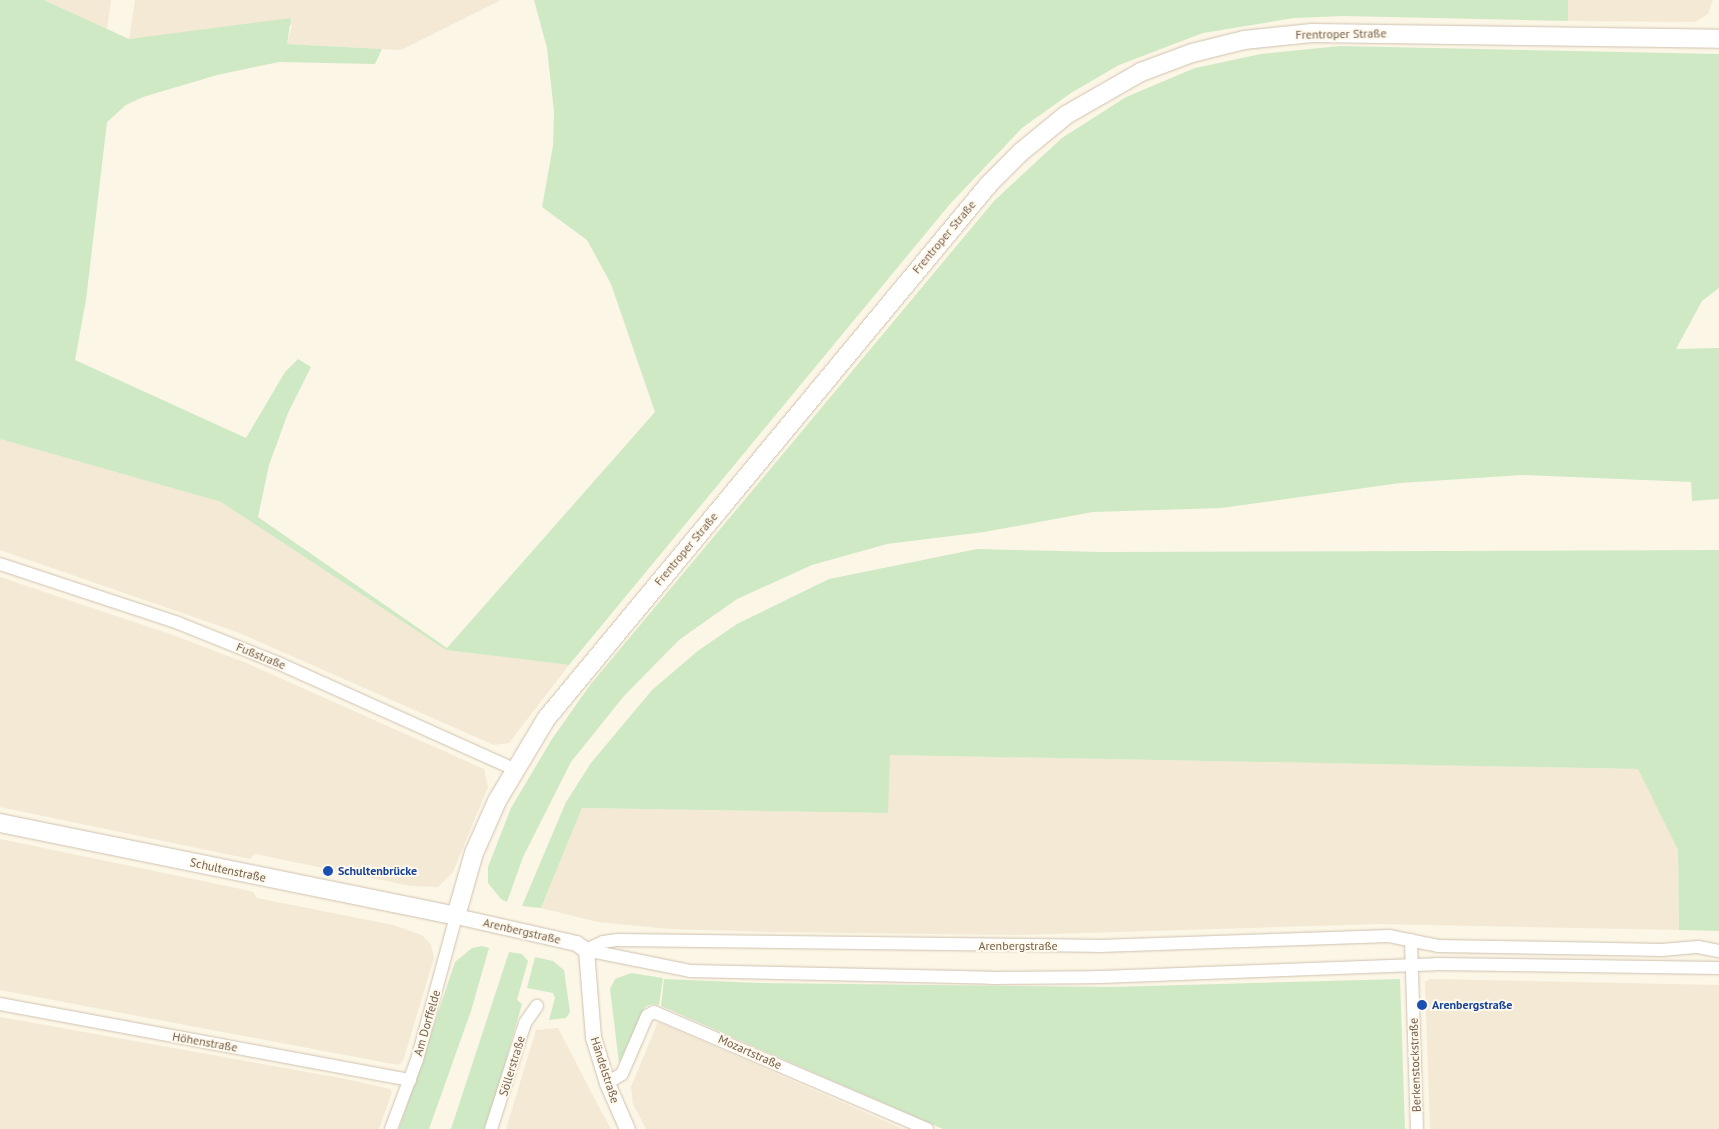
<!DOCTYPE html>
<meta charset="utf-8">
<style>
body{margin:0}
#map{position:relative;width:1719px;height:1129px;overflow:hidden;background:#fcf6e6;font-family:"PT Sans",sans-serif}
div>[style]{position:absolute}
.residential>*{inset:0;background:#f3e9d5}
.green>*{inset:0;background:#cfe9c5}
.roads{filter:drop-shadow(0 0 1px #cfc1b0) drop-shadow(0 0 1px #cfc1b0)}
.minor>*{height:12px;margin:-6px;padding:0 6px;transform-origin:6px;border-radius:6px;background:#fff}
.tertiary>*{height:15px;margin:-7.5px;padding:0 7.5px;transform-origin:7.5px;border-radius:7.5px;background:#fff}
.secondary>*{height:18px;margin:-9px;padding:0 9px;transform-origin:9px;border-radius:9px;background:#fff}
.dots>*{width:14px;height:14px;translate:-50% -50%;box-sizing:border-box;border:2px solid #fef9ec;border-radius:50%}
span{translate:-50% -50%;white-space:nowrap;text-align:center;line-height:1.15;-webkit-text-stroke:4px #fef9ec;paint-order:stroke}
.street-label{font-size:12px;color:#745f4c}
.transit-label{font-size:12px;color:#164399;font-weight:700}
.left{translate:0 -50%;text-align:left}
</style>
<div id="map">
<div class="residential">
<div style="clip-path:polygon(44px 0,111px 0,107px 29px)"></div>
<div style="clip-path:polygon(135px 0,501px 0,401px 50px,287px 44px,292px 25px,129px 39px)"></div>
<div style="clip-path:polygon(1568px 0,1713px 0,1708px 14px,1695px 22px,1568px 21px)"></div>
<div style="clip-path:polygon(0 439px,221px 502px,446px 650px,569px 665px,509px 743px,494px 745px,237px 632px,0 550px)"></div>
<div style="clip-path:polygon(0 577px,173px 635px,244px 662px,484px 769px,488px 787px,453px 872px,438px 887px,411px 886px,255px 854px,250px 859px,0 807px)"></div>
<div style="clip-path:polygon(889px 755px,1639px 769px,1678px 850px,1679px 930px,1380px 924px,1019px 935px,773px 932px,670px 929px,598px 922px,541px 908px,582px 808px,887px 813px)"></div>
<div style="clip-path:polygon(0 839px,241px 889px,253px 892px,257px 898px,393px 925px,422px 935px,431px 944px,434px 958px,403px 1061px,398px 1065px,0 990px)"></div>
<div style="clip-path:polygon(1431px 979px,1719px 985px,1719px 1129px,1430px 1129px,1425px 982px)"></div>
<div style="clip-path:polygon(0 1017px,346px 1079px,390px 1089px,392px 1092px,379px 1129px,0 1129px)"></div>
<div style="clip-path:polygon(658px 1022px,732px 1054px,903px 1129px,646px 1129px,633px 1104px,631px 1087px)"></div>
<div style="clip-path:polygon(558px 1028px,601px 1111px,611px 1129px,506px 1129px,536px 1030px)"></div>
</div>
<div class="green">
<div style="clip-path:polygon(0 0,44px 0,129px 39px,291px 18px,287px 44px,382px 49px,375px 64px,279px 62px,217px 75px,143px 97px,126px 105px,107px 122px,86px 300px,75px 360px,246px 438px,285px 372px,298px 359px,311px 367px,288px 413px,269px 465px,258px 517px,447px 648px,655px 412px,611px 284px,587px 240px,542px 207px,553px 146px,554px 112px,547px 48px,534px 0,1568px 0,1568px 21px,1344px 16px,1294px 18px,1203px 33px,1119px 65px,1071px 93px,1022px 128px,950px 204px,569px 665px,446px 650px,221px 502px,0 439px)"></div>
<div style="clip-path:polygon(1340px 46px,1719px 54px,1719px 288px,1702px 301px,1676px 349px,1719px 348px,1719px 499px,1692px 501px,1691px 482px,1522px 475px,1400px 483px,1221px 508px,1093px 512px,984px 532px,887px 544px,812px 565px,737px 599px,679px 640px,624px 696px,571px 762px,523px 857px,507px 902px,501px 899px,488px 883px,488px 867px,511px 808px,552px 739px,590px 685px,994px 201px,1062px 138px,1126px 97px,1195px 68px,1261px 54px)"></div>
<div style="clip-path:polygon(977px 549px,1102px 552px,1719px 550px,1719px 931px,1679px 930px,1678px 850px,1638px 769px,890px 755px,888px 813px,582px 808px,541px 908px,522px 906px,566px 802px,591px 763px,652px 690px,699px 650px,737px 624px,829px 579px)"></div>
<div style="clip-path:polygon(482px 946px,489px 948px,471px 1011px,429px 1129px,399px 1129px,455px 962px,472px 948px)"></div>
<div style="clip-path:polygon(509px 952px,522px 954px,528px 961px,517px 1000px,522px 1004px,496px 1095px,484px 1129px,451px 1129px)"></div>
<div style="clip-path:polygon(535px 957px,553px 961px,564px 970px,570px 1012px,566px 1018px,549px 1020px,555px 998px,553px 993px,527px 988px)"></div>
<div style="clip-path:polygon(631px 973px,663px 978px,659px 1005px,652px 1004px,645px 1007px,619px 1063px,610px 989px,615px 979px)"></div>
<div style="clip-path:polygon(664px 979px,759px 983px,1111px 987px,1400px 979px,1405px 1129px,943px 1129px,661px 1006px)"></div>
</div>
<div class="roads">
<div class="minor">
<div style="left:0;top:564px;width:188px;rotate:18.3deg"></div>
<div style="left:178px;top:623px;width:108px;rotate:21.8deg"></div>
<div style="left:278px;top:663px;width:259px;rotate:24.2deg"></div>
<div style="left:1411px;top:940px;width:189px;rotate:88.2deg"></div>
<div style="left:586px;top:950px;width:19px;rotate:-25deg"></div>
<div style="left:603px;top:942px;width:15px;rotate:-8deg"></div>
<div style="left:618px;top:940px;width:482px;rotate:0.7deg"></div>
<div style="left:1100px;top:946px;width:289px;rotate:-2deg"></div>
<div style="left:1389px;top:936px;width:50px;rotate:11.5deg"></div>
<div style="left:1438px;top:946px;width:224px;rotate:1deg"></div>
<div style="left:1662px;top:950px;width:36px;rotate:-5deg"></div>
<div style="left:1698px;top:947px;width:21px;rotate:11deg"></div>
<div style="left:586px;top:950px;width:106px;rotate:11.4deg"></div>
<div style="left:690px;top:971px;width:302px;rotate:1.3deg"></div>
<div style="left:992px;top:978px;width:109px;rotate:-0.5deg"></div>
<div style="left:1101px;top:977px;width:335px;rotate:-2.2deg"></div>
<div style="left:1436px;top:964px;width:283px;rotate:0.8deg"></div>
<div style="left:0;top:1004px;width:417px;rotate:10.5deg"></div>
<div style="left:607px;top:1083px;width:17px;rotate:-31deg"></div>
<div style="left:622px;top:1074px;width:63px;rotate:-66.7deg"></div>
<div style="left:647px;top:1016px;width:8px;rotate:-30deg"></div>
<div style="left:654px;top:1012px;width:297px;rotate:23.2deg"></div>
<div style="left:391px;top:1129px;width:74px;rotate:-69.4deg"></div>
<div style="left:417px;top:1060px;width:149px;rotate:-74.8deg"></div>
<div style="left:491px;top:1129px;width:111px;rotate:-72.2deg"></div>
<div style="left:525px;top:1023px;width:21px;rotate:-55deg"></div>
</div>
<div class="tertiary">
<div style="left:456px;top:916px;width:123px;rotate:12.7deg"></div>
<div style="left:576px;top:943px;width:12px;rotate:35deg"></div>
<div style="left:586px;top:950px;width:87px;rotate:85.4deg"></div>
<div style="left:593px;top:1037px;width:48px;rotate:73.1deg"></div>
<div style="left:607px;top:1083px;width:50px;rotate:66.5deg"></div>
</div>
<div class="secondary">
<div style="left:0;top:823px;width:465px;rotate:11.5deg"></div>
<div style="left:456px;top:916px;width:66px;rotate:-74.1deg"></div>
<div style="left:474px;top:853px;width:57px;rotate:-66.1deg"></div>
<div style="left:497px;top:801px;width:96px;rotate:-59.1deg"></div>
<div style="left:546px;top:719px;width:695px;rotate:-50.37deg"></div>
<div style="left:989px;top:184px;width:45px;rotate:-45deg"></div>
<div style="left:1021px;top:152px;width:58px;rotate:-39.4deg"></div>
<div style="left:1066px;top:115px;width:86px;rotate:-29.8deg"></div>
<div style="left:1141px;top:72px;width:54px;rotate:-20.4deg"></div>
<div style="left:1192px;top:53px;width:54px;rotate:-14deg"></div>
<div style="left:1244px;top:40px;width:68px;rotate:-5.9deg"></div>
<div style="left:1312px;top:33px;width:407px;rotate:0.8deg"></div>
</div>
</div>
<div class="dots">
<div style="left:328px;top:871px;background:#1a4fb4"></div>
<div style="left:1422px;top:1005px;background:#1a4fb4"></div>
</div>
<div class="street-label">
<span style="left:1341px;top:34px;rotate:-1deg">Frentroper Straße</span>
<span style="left:944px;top:237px;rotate:-50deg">Frentroper Straße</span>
<span style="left:686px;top:549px;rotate:-50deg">Frentroper Straße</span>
<span style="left:261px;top:656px;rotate:22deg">Fußstraße</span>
<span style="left:228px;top:870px;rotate:12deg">Schultenstraße</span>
<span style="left:522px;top:931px;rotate:13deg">Arenbergstraße</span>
<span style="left:1018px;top:946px">Arenbergstraße</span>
<span style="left:427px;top:1023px;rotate:-74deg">Am Dorffelde</span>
<span style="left:205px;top:1042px;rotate:10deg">Höhenstraße</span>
<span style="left:750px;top:1052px;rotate:24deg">Mozartstraße</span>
<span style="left:1415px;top:1065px;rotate:-92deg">Berkenstockstraße</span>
<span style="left:512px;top:1066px;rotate:-73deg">Söllerstraße</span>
<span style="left:605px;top:1070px;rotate:72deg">Händelstraße</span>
</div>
<div class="transit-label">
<span class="left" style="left:338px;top:871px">Schultenbrücke</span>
<span class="left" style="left:1432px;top:1005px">Arenbergstraße</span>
</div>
</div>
